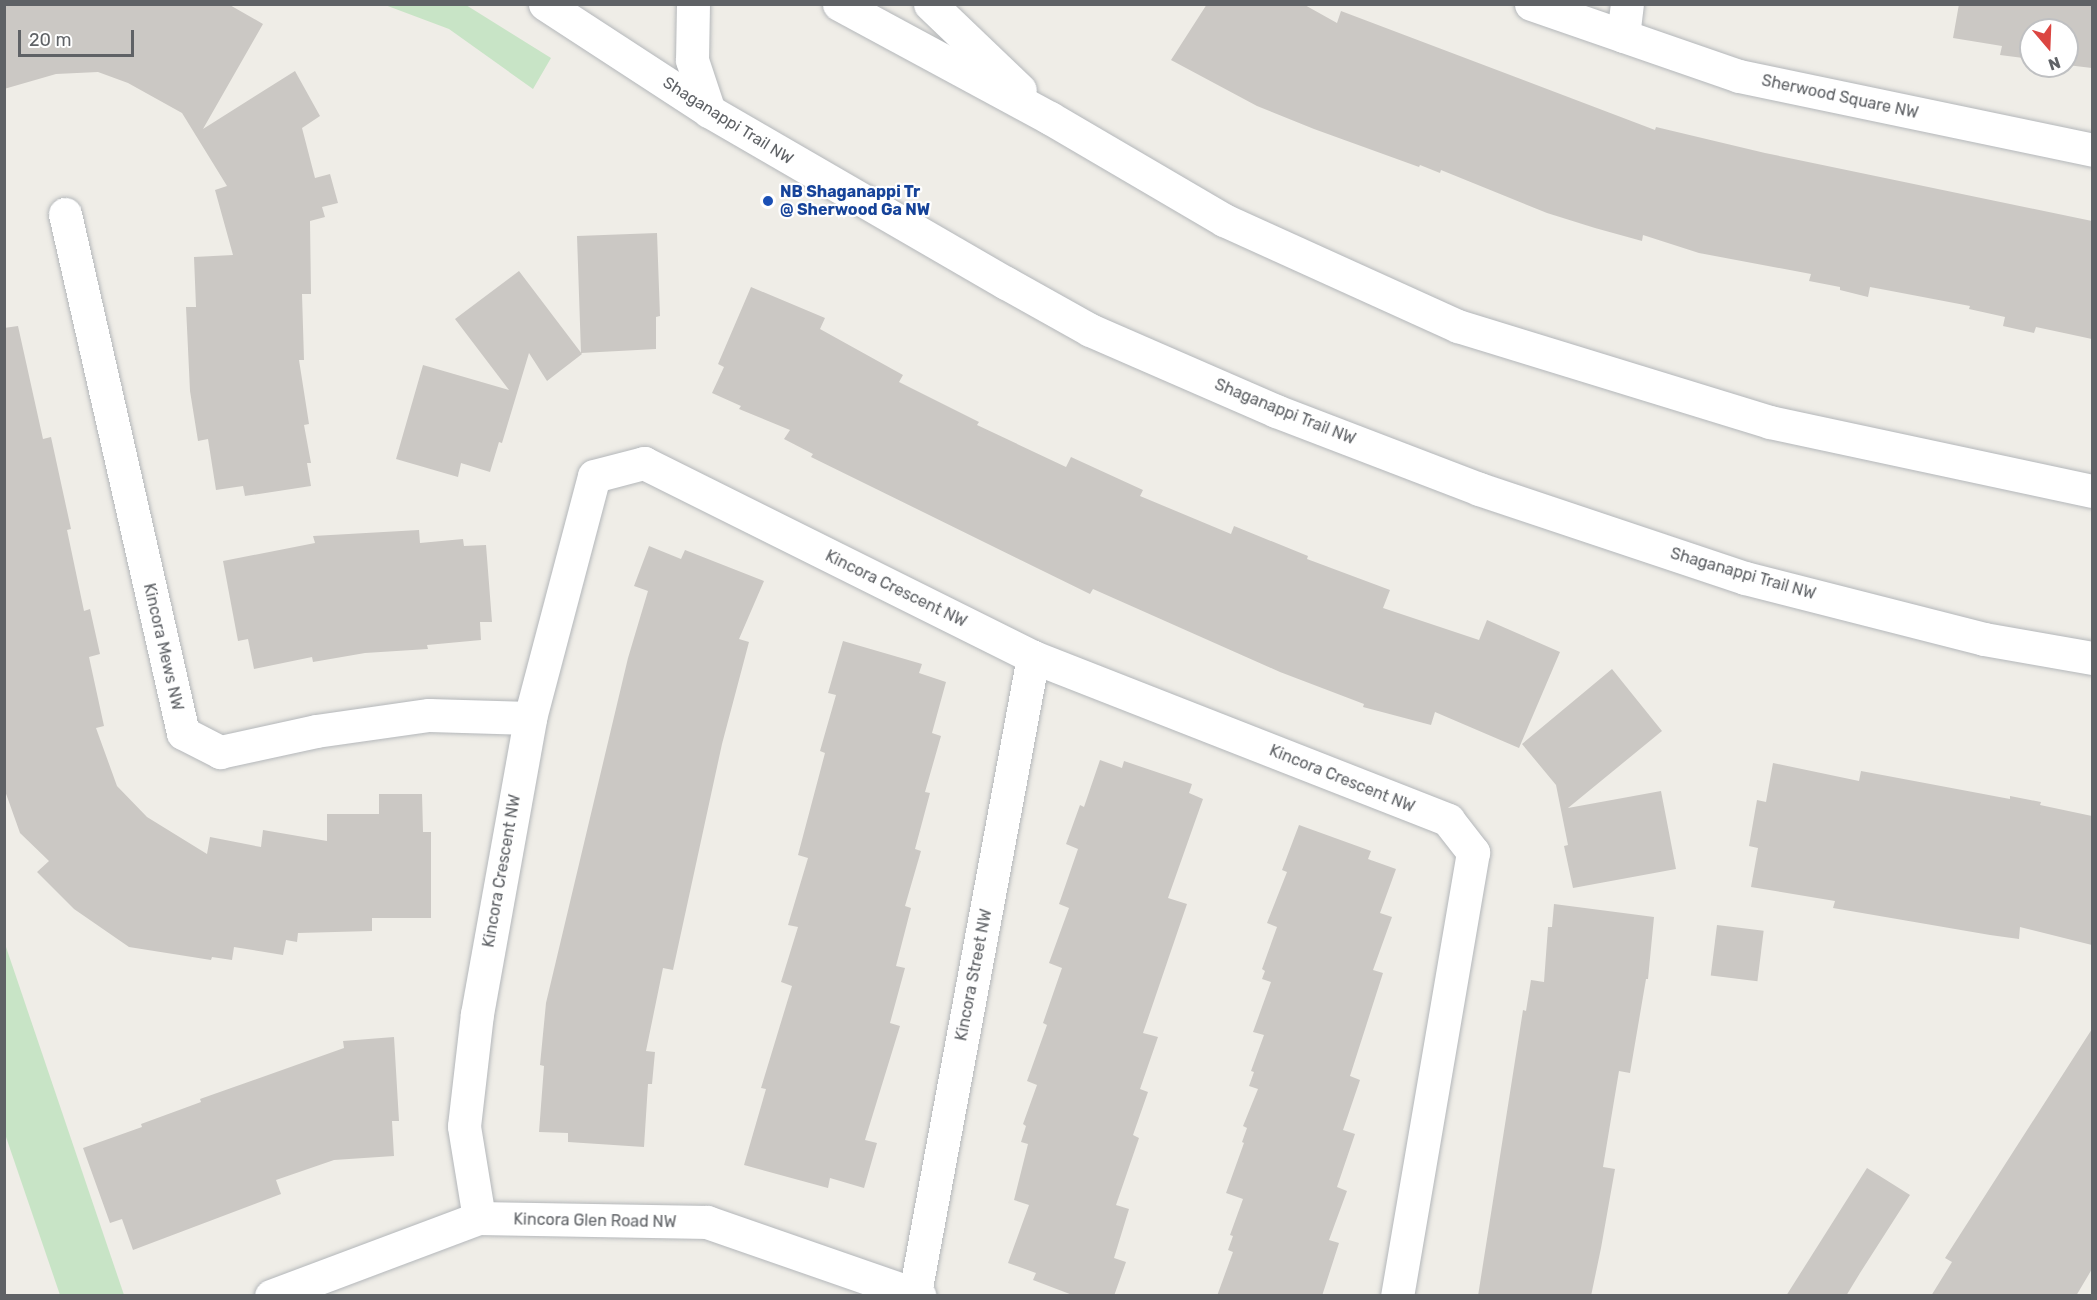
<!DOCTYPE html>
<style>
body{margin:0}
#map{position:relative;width:2097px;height:1300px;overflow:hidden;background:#efede7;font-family:Rubik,sans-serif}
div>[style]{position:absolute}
.green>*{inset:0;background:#c8e4c6}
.building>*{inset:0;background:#cbc8c4;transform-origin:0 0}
.roads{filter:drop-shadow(0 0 2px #b4b7ba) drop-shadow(0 0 2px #b4b7ba)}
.street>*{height:33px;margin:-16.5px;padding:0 16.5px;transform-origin:16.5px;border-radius:16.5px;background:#fff}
.secondary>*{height:33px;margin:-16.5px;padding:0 16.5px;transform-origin:16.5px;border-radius:16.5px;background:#fff}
.dots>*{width:16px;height:16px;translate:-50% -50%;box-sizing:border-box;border:3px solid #fff;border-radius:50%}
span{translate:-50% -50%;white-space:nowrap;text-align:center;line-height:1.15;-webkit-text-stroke:4.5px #fff;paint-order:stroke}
.street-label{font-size:16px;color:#5f6266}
.transit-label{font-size:16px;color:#164399;font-weight:700}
.left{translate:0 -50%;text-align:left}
.frame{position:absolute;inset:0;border:6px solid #5f6266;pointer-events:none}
.north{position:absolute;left:2019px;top:18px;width:60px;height:60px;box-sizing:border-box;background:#fff;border:2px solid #bfc0c2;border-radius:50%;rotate:161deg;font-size:16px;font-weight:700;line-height:24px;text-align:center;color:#5f6266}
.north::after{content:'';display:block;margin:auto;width:21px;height:27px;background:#db4642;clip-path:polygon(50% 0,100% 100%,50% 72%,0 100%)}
.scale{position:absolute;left:18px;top:30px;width:116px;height:27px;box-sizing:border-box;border:3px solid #5f6266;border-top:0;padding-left:8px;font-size:18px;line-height:21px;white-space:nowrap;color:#5f6266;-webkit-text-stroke:4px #fff;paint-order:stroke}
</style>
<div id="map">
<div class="green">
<div style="clip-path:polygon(385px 5px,466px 5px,551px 58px,533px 89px,449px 29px)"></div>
<div style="clip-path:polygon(4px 944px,5px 944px,124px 1295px,60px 1295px,5px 1134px)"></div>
</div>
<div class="building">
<div style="clip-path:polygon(4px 4px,228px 4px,263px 24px,203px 129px,295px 71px,320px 116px,302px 128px,315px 178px,330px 174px,338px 203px,322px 207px,325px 217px,310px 221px,311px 294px,302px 294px,304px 360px,299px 360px,309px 424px,304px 425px,311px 463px,307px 463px,311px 486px,245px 496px,243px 486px,216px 490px,208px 439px,198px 441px,190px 391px,186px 307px,196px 307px,194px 257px,233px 255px,215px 190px,227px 186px,182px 113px,128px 83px,98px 72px,56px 74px,4px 89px)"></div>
<div style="clip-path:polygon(1207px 4px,1303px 4px,1337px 23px,1341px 11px,1655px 130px,1656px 127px,1765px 153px,2092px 221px,2092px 339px,2036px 327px,2034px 333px,2003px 326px,2005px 317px,1969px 309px,1970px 306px,1886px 290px,1870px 287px,1868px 297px,1840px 290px,1840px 287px,1809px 281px,1811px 274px,1699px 253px,1643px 235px,1642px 241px,1595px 228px,1547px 213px,1441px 170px,1440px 173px,1420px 165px,1419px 167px,1314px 129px,1257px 106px,1171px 60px)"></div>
<div style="clip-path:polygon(1959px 4px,2092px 4px,2092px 68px,2067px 65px,2067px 30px,2031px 30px,2031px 59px,2000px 55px,2002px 46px,1953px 38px)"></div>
<div style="clip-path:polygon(657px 233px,660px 316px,656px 317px,656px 349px,581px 353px,577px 236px)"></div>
<div style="clip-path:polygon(519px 271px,582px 354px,547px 381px,529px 353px,502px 443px,499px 442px,490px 472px,461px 463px,458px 477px,396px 459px,423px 365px,509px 390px,455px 319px)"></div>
<div style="clip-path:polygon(751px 287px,825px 318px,820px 329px,903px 375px,899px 382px,979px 422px,977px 425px,1066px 467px,1071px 457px,1143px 490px,1140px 496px,1231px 534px,1234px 526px,1308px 556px,1307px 559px,1390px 590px,1383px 608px,1479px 640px,1487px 620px,1560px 652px,1519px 748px,1435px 712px,1431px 725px,1363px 707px,1364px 704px,1280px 672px,1093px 589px,1090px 594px,811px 457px,813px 454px,784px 439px,790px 430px,739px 409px,741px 406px,712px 393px,724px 367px,718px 364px)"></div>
<div style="clip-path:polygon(18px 326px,43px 439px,51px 437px,71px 529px,67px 530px,84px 611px,90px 609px,100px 654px,89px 657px,104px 726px,96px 728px,117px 786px,147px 817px,207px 854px,210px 837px,261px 847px,263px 830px,327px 841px,327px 814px,379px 814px,379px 794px,422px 794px,423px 832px,431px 832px,431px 918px,372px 918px,372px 931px,298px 933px,297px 942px,286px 940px,283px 955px,234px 947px,232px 960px,212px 957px,211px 960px,129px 947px,74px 909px,37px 872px,49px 861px,20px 833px,4px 788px,4px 328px)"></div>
<div style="clip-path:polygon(419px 530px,420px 543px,463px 539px,464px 546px,486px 545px,492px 622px,480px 622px,481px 640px,427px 645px,428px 649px,365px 653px,313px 662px,312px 657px,254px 669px,248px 639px,238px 641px,223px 561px,315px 543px,313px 536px)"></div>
<div style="clip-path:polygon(649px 546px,681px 559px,685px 550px,764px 581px,739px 639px,749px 642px,722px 744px,673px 970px,663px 968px,646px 1051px,655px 1052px,652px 1084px,648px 1084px,644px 1147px,568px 1142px,568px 1133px,539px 1132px,544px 1066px,540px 1065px,546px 1003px,628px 658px,648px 591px,634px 586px)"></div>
<div style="clip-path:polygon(843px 641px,922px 664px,919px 673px,946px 682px,932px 733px,941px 736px,925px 792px,930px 793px,915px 849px,921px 851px,905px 906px,911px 908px,896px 966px,905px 968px,890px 1023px,900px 1026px,865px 1140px,877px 1143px,864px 1188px,830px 1178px,828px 1188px,744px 1165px,766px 1089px,761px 1088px,792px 986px,781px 982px,798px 927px,788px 925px,808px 858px,798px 855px,825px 753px,820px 751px,836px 695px,828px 693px)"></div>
<div style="clip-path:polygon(1612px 669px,1662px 731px,1568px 808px,1661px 791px,1676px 869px,1573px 888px,1564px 846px,1568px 845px,1556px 785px,1522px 744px)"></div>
<div style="clip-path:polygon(1100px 760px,1122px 768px,1124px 761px,1192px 784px,1189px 793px,1203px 799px,1168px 898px,1187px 904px,1143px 1033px,1158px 1037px,1140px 1089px,1148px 1092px,1133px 1135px,1139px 1138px,1116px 1205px,1129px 1209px,1114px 1258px,1126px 1262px,1114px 1296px,1075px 1296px,1033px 1280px,1036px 1273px,1008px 1263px,1029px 1205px,1014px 1200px,1028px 1144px,1021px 1142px,1026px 1126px,1023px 1124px,1037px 1085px,1027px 1081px,1047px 1025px,1043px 1023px,1062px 968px,1049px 963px,1069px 908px,1059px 904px,1078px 849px,1066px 844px,1080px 805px,1084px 807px)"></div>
<div style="clip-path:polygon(1773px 763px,1859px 781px,1861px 771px,2010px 799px,2010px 796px,2041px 802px,2040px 805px,2092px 816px,2092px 945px,2020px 927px,2019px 939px,1990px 935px,1833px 908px,1835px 901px,1751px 887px,1758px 848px,1749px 846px,1757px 800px,1766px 802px)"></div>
<div style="clip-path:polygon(1299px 825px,1371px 851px,1368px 859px,1396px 869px,1380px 913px,1392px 917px,1373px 970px,1383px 973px,1350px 1076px,1360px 1080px,1343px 1130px,1355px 1134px,1337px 1187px,1347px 1191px,1329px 1240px,1339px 1243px,1322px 1296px,1217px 1296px,1233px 1252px,1228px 1250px,1233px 1236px,1230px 1235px,1243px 1199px,1226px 1193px,1244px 1143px,1242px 1142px,1247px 1128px,1243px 1126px,1258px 1089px,1249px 1086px,1254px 1072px,1251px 1071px,1264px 1035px,1253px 1032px,1271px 982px,1262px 979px,1265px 971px,1262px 969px,1277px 927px,1267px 923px,1287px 872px,1282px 870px)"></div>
<div style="clip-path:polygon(1554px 904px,1654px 917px,1648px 979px,1646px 979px,1630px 1073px,1619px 1071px,1603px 1167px,1615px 1169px,1601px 1248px,1591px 1296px,1478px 1296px,1523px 1010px,1526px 1011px,1531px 980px,1544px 982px,1548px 927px,1552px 927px)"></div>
<div style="left:1717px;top:925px;width:47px;height:51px;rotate:7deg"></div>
<div style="clip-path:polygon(2092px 1029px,2092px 1269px,2076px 1296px,1931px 1296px,1952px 1262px,1945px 1258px)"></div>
<div style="clip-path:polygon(394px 1037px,399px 1121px,392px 1121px,394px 1156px,334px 1160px,276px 1180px,281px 1194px,133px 1250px,122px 1219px,110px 1223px,83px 1148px,142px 1127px,141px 1124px,201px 1102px,200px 1099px,344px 1048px,343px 1041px)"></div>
<div style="clip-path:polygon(1867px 1168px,1910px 1195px,1860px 1273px,1846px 1296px,1786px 1296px)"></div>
</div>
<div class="roads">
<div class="street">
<div style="left:1531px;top:4px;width:220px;rotate:19.1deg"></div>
<div style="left:1739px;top:76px;width:361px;rotate:11.8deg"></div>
<div style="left:1623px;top:36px;width:32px;rotate:-83deg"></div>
<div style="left:65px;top:214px;width:532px;rotate:77.19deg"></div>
<div style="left:183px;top:733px;width:42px;rotate:27.2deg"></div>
<div style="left:220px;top:752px;width:98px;rotate:-12.3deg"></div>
<div style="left:316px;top:731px;width:114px;rotate:-8.1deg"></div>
<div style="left:429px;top:715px;width:101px;rotate:1.7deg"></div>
<div style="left:479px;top:1218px;width:93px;rotate:-99.3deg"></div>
<div style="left:464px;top:1126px;width:113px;rotate:-83.4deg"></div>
<div style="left:477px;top:1014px;width:301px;rotate:-79.8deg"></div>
<div style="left:530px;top:718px;width:250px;rotate:-75.2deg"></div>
<div style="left:594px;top:476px;width:52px;rotate:-14.6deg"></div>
<div style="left:644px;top:463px;width:435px;rotate:26.5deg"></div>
<div style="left:1033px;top:657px;width:446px;rotate:21.4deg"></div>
<div style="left:1448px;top:820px;width:41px;rotate:52deg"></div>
<div style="left:1473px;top:852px;width:450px;rotate:99.7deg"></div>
<div style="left:915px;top:1293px;width:647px;rotate:-79.49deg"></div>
</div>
<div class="secondary">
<div style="left:545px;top:4px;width:196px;rotate:33.1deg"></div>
<div style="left:709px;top:111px;width:343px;rotate:30.1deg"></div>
<div style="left:1006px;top:283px;width:96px;rotate:29.2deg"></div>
<div style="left:1090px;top:330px;width:203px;rotate:23.5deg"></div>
<div style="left:1276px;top:411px;width:217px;rotate:21deg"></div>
<div style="left:1479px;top:489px;width:280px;rotate:18.5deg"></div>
<div style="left:1745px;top:578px;width:247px;rotate:14.3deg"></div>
<div style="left:1984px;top:639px;width:110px;rotate:10deg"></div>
<div style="left:693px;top:4px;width:56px;rotate:91deg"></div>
<div style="left:692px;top:60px;width:54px;rotate:71.6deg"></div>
<div style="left:839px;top:4px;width:240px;rotate:28.4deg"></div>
<div style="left:1050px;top:118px;width:202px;rotate:30.4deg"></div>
<div style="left:1224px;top:220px;width:257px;rotate:24.4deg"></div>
<div style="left:1458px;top:326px;width:326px;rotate:17.1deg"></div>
<div style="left:1770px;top:422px;width:329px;rotate:12.1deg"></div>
<div style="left:930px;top:4px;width:124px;rotate:43.7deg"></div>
<div style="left:271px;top:1296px;width:222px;rotate:-20.6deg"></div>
<div style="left:479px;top:1218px;width:228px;rotate:1deg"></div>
<div style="left:707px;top:1222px;width:225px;rotate:19.2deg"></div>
</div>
</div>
<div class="dots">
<div style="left:768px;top:201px;background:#1a4fb4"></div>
</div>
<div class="street-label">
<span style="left:1840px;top:97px;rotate:12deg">Sherwood Square NW</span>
<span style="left:728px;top:121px;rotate:32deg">Shaganappi Trail NW</span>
<span style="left:1285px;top:412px;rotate:22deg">Shaganappi Trail NW</span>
<span style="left:1743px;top:574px;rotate:16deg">Shaganappi Trail NW</span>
<span style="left:896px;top:589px;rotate:26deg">Kincora Crescent NW</span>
<span style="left:163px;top:647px;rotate:77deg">Kincora Mews NW</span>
<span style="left:1342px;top:779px;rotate:22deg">Kincora Crescent NW</span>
<span style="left:502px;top:871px;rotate:-80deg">Kincora Crescent NW</span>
<span style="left:974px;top:975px;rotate:-79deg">Kincora Street NW</span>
<span style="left:595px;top:1221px;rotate:1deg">Kincora Glen Road NW</span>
</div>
<div class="transit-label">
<span class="left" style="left:780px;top:201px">NB Shaganappi Tr<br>@ Sherwood Ga NW</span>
</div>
<div class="frame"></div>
<div class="north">N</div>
<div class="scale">20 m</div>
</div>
